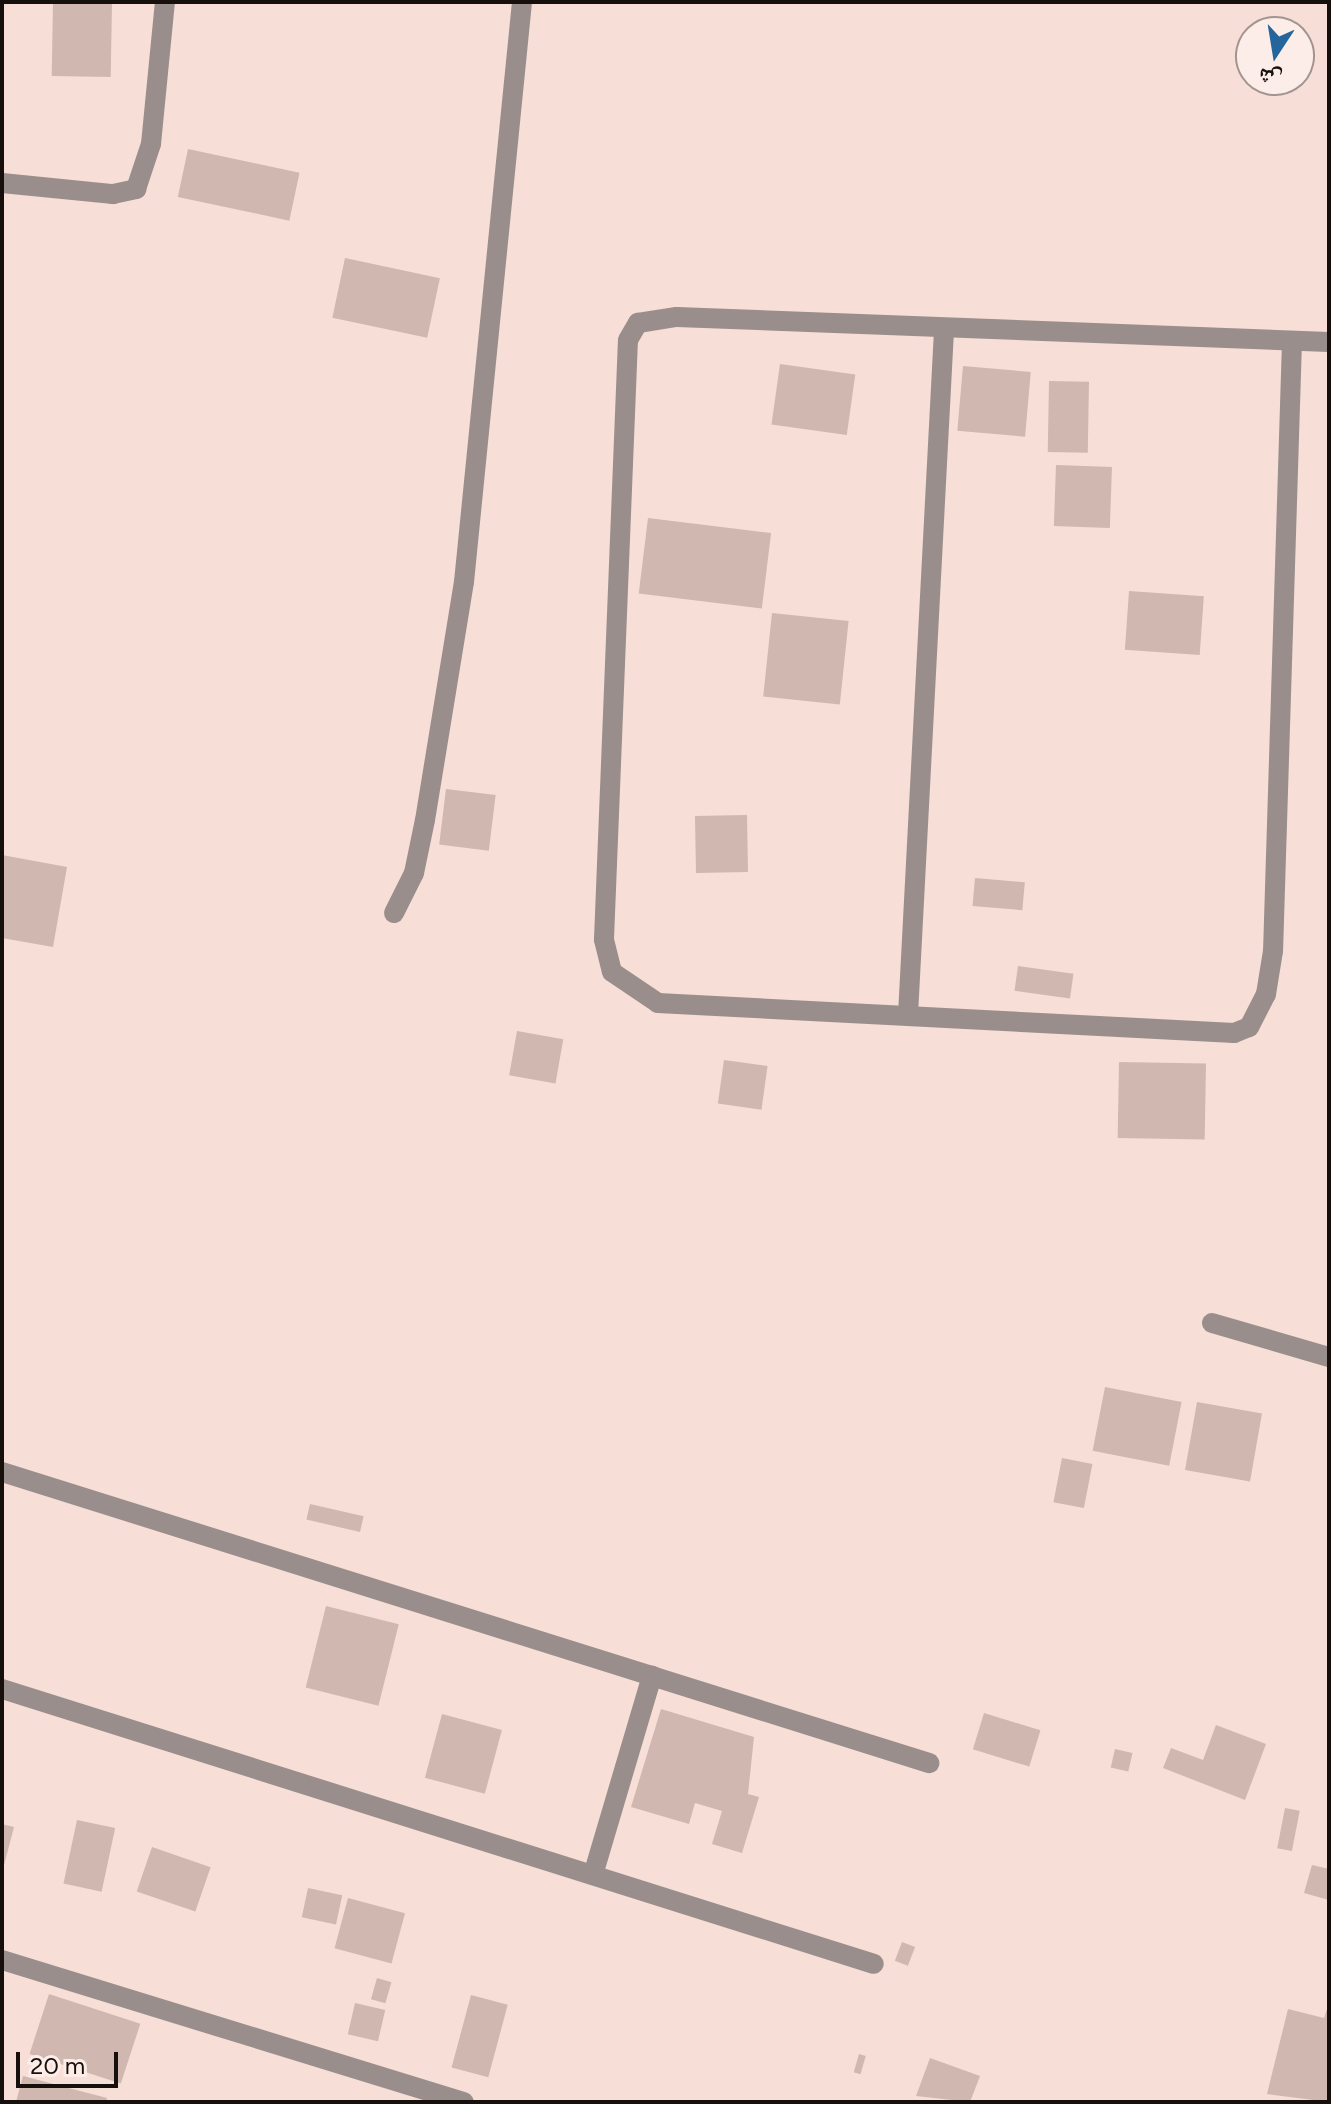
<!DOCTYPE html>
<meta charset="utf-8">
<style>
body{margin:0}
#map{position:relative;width:1331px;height:2104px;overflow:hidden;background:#f7ded6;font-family:Figtree,"Noto Naskh Arabic",sans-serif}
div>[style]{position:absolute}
.building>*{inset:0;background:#d0b7b0;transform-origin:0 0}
.minor>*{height:20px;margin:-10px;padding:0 10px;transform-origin:10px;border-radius:10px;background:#998e8b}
span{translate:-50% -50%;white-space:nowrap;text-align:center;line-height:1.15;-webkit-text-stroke:8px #fdede9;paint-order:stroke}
.frame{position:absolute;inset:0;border:4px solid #170f0c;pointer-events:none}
.north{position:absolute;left:1235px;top:16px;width:80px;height:80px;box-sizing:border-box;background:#fdede9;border:2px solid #a19491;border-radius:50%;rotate:192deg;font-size:22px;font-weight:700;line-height:32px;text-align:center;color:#170f0c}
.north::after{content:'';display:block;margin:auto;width:28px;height:36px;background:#24659b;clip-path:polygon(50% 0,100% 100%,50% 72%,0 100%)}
.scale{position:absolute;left:16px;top:2052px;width:102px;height:36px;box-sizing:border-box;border:4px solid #170f0c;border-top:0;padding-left:10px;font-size:24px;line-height:28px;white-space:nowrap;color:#170f0c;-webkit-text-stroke:6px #fdede9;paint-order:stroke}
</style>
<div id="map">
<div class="building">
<div style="left:53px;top:2px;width:59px;height:74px;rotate:1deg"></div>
<div style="left:188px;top:149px;width:114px;height:49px;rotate:12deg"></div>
<div style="left:345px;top:258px;width:97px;height:61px;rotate:12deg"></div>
<div style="left:780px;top:364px;width:76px;height:61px;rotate:8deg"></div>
<div style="left:963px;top:366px;width:68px;height:65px;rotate:5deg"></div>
<div style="left:1049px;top:381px;width:40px;height:71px;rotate:1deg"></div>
<div style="left:1056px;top:465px;width:56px;height:61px;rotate:2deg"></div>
<div style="left:648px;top:518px;width:124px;height:76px;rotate:7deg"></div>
<div style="left:1129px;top:591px;width:75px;height:59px;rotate:4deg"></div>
<div style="left:772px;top:613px;width:77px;height:84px;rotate:6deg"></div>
<div style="left:446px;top:789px;width:50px;height:56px;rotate:7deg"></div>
<div style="left:747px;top:815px;width:57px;height:52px;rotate:89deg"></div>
<div style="clip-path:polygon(2px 855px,67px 867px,53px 947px,2px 938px)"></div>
<div style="left:975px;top:878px;width:50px;height:28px;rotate:5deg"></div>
<div style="left:1018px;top:966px;width:56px;height:25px;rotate:8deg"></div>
<div style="left:517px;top:1031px;width:47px;height:45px;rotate:10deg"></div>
<div style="left:724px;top:1060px;width:44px;height:44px;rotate:8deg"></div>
<div style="left:1119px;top:1062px;width:87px;height:76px;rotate:1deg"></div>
<div style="left:1105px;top:1387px;width:78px;height:65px;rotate:11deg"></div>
<div style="left:1197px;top:1402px;width:66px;height:69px;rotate:10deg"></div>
<div style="left:1062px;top:1458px;width:31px;height:45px;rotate:11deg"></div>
<div style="left:310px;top:1504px;width:55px;height:16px;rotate:13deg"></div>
<div style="left:326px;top:1606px;width:75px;height:84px;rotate:14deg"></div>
<div style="clip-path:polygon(661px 1709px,754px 1737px,748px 1794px,759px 1797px,742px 1853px,712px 1844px,722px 1811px,695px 1803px,689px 1824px,631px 1807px)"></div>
<div style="left:984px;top:1713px;width:59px;height:38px;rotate:17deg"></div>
<div style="left:442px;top:1714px;width:62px;height:66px;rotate:15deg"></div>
<div style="clip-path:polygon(1216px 1725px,1266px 1744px,1245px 1800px,1163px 1768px,1171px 1748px,1203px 1760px)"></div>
<div style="left:1115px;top:1749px;width:18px;height:19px;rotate:13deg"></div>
<div style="left:1285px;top:1808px;width:15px;height:41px;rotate:11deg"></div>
<div style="left:77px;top:1820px;width:39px;height:65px;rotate:12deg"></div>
<div style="clip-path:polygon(2px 1824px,14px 1827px,3px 1869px,2px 1869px)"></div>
<div style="left:152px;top:1847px;width:62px;height:47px;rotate:19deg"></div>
<div style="clip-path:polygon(1312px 1865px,1329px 1869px,1329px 1900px,1304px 1893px)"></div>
<div style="left:308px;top:1888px;width:35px;height:30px;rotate:12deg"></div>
<div style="left:348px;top:1898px;width:59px;height:52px;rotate:15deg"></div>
<div style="left:902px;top:1942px;width:14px;height:20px;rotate:21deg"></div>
<div style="left:377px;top:1978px;width:15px;height:22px;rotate:16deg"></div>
<div style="left:49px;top:1994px;width:96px;height:63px;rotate:18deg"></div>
<div style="left:471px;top:1995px;width:38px;height:75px;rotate:15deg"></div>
<div style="left:355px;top:2003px;width:31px;height:32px;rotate:13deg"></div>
<div style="clip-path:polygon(1329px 2003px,1329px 2102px,1267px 2094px,1288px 2009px,1324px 2018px)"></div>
<div style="left:859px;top:2054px;width:7px;height:19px;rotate:16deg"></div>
<div style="clip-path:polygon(930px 2058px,980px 2076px,970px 2102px,916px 2096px)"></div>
<div style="clip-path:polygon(23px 2076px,107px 2098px,106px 2102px,16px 2102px)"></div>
</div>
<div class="minor">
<div style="left:2px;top:183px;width:112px;rotate:5.7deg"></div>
<div style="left:113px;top:194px;width:24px;rotate:-12deg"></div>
<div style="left:136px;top:189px;width:47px;rotate:-71.6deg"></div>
<div style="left:151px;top:144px;width:143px;rotate:-84.4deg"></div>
<div style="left:1292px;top:341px;width:610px;rotate:91.78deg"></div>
<div style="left:1273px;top:951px;width:44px;rotate:99.2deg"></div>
<div style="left:1266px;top:994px;width:37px;rotate:117deg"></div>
<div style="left:1249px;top:1027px;width:16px;rotate:158deg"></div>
<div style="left:1234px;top:1033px;width:577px;rotate:-177.02deg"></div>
<div style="left:658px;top:1003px;width:55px;rotate:-146deg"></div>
<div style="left:612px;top:972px;width:34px;rotate:-104deg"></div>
<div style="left:604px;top:939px;width:599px;rotate:-87.71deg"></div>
<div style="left:628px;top:340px;width:20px;rotate:-60deg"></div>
<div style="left:638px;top:323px;width:39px;rotate:-9deg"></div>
<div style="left:677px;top:317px;width:652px;rotate:2.2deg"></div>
<div style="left:394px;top:913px;width:45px;rotate:-63.4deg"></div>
<div style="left:414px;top:873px;width:54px;rotate:-78.3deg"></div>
<div style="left:425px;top:820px;width:241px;rotate:-80.7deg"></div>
<div style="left:464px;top:582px;width:583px;rotate:-84.29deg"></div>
<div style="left:908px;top:1015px;width:686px;rotate:-86.99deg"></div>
<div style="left:1212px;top:1323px;width:122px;rotate:16.2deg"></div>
<div style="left:2px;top:1472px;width:972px;rotate:17.43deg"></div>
<div style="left:2px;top:1689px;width:914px;rotate:17.5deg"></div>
<div style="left:593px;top:1875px;width:208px;rotate:-73.5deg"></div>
<div style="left:2px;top:1960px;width:483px;rotate:17.1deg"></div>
</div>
<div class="frame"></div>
<div class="north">ش</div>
<div class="scale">20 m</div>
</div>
